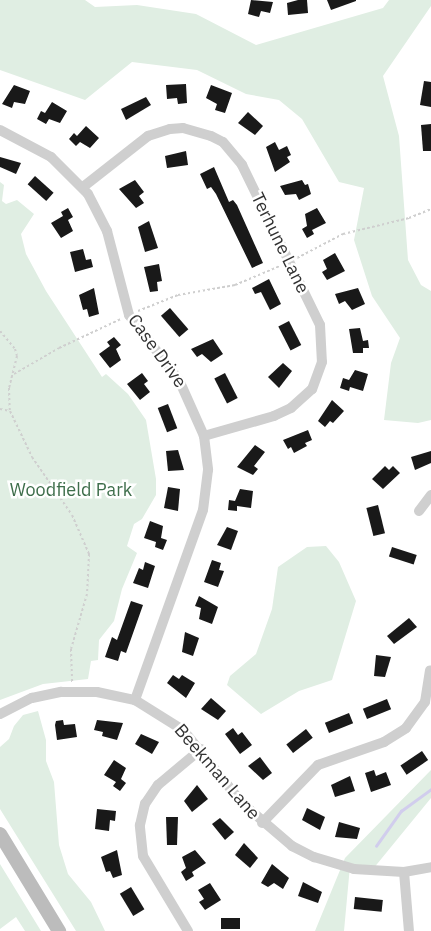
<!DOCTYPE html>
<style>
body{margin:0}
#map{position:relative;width:431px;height:931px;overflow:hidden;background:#fff;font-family:"IBM Plex Sans",sans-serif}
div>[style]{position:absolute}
.green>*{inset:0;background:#e0eee3}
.stream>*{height:2.5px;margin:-1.25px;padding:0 1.25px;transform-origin:1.25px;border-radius:1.25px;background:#d1cded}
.building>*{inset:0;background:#191919;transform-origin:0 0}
.path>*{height:2px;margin-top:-1px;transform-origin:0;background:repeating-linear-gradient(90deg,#cfcfcf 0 2.5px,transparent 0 5px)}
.street>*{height:10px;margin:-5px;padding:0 5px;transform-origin:5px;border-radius:5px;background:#cfcfcf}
.secondary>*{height:14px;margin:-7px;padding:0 7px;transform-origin:7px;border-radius:7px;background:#bcbcbc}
span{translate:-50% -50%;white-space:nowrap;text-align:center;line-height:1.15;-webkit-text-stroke:5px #fff;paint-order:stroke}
.street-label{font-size:18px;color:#323232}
.park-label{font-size:18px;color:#3e6e4b}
</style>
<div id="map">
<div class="green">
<div style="clip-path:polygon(0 0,85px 0,95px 7px,137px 5px,196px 14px,256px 45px,383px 8px,389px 0,431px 0,431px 6px,383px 76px,399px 136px,408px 260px,421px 285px,431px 291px,431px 420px,418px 423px,384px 420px,391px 363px,400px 338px,372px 296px,354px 240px,364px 188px,339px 182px,302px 119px,279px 100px,246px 94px,197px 70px,132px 62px,85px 100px,0 70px)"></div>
<div style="clip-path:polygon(0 182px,4px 185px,2px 201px,6px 204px,17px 200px,34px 214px,21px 234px,26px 254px,46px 291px,102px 377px,106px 374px,128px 394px,146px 420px,156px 479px,156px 495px,142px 519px,134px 524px,127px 546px,137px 553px,122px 589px,114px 621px,99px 640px,98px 660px,91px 661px,88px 679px,43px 684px,0 700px)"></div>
<div style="clip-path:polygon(326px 546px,339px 562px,356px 601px,332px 680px,299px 691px,261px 714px,227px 685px,230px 676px,256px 654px,272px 609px,278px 567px,307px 547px)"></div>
<div style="clip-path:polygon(38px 711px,46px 740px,46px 761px,54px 782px,59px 845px,68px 874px,91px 902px,105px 931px,76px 931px,0 809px,0 747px,9px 739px,14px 726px,23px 715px)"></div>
<div style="clip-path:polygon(431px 770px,431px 798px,373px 869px,350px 866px,344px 931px,315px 931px,345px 858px)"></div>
<div style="clip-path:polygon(0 864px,41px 931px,25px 931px,16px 917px,0 929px)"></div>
</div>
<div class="stream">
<div style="left:376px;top:846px;width:43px;rotate:-54.5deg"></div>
<div style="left:401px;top:811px;width:37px;rotate:-36deg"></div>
</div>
<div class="building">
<div style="clip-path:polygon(251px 0,273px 2px,270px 13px,261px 11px,259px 17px,248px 14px)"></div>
<div style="clip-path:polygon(298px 0,307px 0,308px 13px,288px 15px,287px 3px)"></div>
<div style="clip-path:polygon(327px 0,356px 0,356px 1px,331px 10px)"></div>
<div style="clip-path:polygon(424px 81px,431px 82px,431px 107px,420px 105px)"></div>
<div style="clip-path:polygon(186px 84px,187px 103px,178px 104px,177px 98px,167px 99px,166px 85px)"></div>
<div style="clip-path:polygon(14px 85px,30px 91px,25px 104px,14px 102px,12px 108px,2px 104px)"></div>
<div style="clip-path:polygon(211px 85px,232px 93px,225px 113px,215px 110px,217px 104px,206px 98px)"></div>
<div style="clip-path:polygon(146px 97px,151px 105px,126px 120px,121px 109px)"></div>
<div style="clip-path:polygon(52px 102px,67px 111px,60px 123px,49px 119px,46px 124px,37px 119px,41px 111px,45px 113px)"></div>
<div style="clip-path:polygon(248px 112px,263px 126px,255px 135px,238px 123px)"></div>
<div style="clip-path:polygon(431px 124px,431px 151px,423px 151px,421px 125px)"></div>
<div style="clip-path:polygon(86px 126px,99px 138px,90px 148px,80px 142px,76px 146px,69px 139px,74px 133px,77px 136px)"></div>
<div style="clip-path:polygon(275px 142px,279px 150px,287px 146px,291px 155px,287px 157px,290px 162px,275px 172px,266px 147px)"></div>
<div style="clip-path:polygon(186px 151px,188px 165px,167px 168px,165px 156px)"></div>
<div style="clip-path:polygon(0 157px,21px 163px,16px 174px,0 167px)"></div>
<div style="clip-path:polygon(214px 167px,229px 202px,233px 200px,237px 205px,263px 263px,252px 268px,216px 194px,211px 187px,207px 189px,200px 174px)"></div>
<div style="left:35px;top:176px;width:25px;height:11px;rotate:42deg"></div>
<div style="clip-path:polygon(135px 180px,144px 192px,139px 196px,144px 203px,136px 208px,119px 189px)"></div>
<div style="clip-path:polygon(302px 180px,305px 185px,308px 184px,311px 194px,299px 200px,296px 194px,285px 195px,280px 186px)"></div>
<div style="clip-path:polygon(68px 208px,73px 217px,68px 220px,73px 231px,61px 238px,51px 223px,63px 216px,61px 212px)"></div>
<div style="clip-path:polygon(317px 208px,326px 223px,312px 230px,314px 234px,307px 238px,302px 229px,307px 226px,305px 214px)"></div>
<div style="clip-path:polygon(149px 221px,158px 248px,145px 252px,138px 227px)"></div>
<div style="clip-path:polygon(83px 249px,86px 260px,91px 259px,93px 267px,75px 272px,70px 252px)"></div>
<div style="clip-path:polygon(335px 253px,345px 271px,327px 280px,322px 272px,327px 269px,323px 260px)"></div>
<div style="clip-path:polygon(159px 264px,162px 281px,157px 282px,158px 291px,150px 292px,144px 267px)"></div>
<div style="clip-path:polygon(269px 279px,281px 304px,270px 310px,261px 292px,255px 294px,252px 288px)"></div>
<div style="clip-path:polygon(94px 288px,99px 314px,89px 317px,87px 309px,83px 310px,79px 295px)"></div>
<div style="clip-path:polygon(358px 288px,365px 304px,352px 310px,345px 301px,339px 304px,335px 294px)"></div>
<div style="left:170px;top:308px;width:28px;height:12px;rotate:49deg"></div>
<div style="left:289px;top:321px;width:27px;height:12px;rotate:63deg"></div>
<div style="clip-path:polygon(360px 328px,363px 341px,368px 340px,369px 348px,363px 348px,363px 353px,353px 353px,349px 329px)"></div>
<div style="clip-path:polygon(114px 337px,121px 345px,116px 349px,121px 360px,110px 368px,99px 354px,110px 346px,107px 342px)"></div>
<div style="clip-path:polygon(213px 339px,223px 354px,211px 362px,202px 354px,197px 357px,191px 349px)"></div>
<div style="clip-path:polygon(283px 363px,292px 371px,279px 388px,268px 377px)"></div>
<div style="clip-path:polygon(355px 370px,368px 374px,363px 391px,350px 387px,349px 391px,340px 388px,343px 378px,349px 380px)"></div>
<div style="clip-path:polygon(142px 373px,148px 381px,144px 384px,150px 392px,140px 400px,127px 384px)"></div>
<div style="left:225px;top:373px;width:28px;height:12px;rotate:63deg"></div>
<div style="clip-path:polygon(332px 400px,344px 411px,333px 423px,330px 421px,325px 427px,318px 421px)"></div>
<div style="left:168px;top:404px;width:26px;height:11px;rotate:69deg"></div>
<div style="clip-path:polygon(308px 430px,312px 440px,305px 443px,307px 446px,294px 453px,291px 447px,288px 449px,283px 440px)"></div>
<div style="clip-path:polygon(255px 445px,265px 452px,254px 466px,258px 469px,253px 475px,237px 467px)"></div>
<div style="clip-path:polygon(178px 450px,184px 470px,168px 471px,166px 451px)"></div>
<div style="clip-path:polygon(431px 451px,431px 463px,415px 470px,411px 457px)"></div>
<div style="clip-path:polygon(385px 466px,389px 470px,393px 466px,400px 473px,383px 489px,372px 479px)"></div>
<div style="clip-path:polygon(168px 487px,180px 489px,178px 511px,164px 508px)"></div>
<div style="clip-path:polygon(240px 489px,253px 491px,251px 508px,237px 506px,237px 511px,228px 510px,229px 500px,235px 501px)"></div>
<div style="left:378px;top:505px;width:29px;height:12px;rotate:76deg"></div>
<div style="clip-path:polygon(150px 521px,163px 526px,161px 538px,167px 540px,163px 550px,155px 547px,156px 542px,144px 538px)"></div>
<div style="clip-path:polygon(227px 527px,238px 531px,231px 550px,217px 545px)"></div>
<div style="left:392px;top:547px;width:26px;height:10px;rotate:18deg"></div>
<div style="clip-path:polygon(212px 560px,221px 563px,219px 570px,224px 571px,218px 587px,204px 582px)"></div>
<div style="clip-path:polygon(145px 562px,155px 566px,148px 588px,133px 583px,139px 568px,143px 570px)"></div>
<div style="clip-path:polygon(199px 596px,218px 607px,212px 624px,199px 619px,201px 608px,195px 606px)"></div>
<div style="clip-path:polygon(131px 601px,143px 605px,126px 653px,121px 651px,118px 661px,105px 657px,112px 637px,117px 640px)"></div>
<div style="clip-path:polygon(409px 618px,417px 627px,394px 644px,387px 636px)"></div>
<div style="clip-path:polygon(185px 632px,199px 638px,193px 656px,182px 652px)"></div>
<div style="clip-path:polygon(376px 655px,391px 657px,385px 677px,374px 676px)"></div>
<div style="clip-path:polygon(173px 675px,179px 679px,182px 675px,195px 683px,186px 698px,167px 683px)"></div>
<div style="clip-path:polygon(211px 698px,226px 711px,218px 720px,201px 709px)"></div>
<div style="left:387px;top:699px;width:11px;height:26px;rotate:68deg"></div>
<div style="left:349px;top:713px;width:11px;height:26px;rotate:68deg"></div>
<div style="clip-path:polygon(63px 720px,64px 725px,75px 724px,77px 737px,57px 740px,55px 725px,56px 721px)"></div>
<div style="clip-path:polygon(97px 720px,123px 723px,117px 740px,102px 736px,103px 732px,94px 730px)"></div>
<div style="clip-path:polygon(233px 728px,238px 735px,242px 732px,252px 745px,240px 754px,225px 734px)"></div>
<div style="left:306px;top:729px;width:11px;height:25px;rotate:52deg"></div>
<div style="clip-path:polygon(141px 734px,159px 742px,152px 754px,135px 744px)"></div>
<div style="left:422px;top:751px;width:11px;height:26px;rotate:56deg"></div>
<div style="clip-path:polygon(260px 757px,272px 773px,263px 780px,248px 766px)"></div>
<div style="clip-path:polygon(114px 760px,126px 768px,121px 779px,126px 783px,120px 791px,113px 786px,116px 782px,104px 775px)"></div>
<div style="clip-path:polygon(374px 770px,376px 776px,386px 772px,391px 785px,371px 792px,365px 773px)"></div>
<div style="clip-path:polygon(350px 776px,355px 791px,335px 797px,331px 785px)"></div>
<div style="clip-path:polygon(197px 785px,208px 799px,192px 812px,184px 801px)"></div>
<div style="clip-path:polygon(307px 808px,325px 817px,320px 830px,302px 820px)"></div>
<div style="clip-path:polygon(97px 809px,116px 811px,115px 821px,110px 820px,109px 831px,95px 829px)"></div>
<div style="clip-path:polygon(166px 817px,178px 817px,177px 845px,167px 845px)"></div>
<div style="clip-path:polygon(220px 818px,234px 832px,225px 840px,212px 824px)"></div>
<div style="clip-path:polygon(339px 822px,360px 828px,357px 839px,335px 837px)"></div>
<div style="clip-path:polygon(244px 843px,258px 858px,250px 868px,235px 855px)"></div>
<div style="clip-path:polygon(117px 850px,122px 875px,113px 878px,110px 871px,106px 872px,101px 857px)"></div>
<div style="clip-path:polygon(195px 850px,206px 863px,192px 872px,194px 876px,186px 881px,181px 872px,186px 868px,182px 857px)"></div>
<div style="clip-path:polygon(272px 864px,289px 878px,283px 889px,274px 883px,268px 887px,261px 883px)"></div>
<div style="clip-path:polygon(303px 882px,322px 892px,318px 903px,298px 896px)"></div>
<div style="clip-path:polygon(210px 883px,221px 900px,205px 910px,199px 902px,204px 899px,198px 890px)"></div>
<div style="left:131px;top:887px;width:26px;height:13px;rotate:59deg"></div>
<div style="left:355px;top:897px;width:28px;height:12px;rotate:6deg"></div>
<div style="left:240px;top:918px;width:11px;height:19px;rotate:90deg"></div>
</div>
<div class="path">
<div style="left:297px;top:258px;width:52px;rotate:-27.6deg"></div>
<div style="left:343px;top:234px;width:68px;rotate:-13.6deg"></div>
<div style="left:409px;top:218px;width:24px;rotate:-22deg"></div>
<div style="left:138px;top:311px;width:43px;rotate:-21.8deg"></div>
<div style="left:178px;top:295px;width:58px;rotate:-10deg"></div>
<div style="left:235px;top:285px;width:49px;rotate:-22.9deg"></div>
<div style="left:0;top:331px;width:23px;rotate:50deg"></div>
<div style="left:15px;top:349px;width:7px;rotate:74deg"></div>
<div style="left:17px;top:356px;width:33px;rotate:104deg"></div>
<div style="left:9px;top:388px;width:23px;rotate:88deg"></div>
<div style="left:10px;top:411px;width:51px;rotate:64.4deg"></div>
<div style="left:32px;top:457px;width:70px;rotate:55.4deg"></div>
<div style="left:72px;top:515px;width:43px;rotate:66.4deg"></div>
<div style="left:89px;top:554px;width:40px;rotate:92.9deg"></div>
<div style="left:87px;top:594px;width:57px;rotate:106.2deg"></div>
<div style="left:71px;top:649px;width:35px;rotate:88deg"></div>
<div style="left:14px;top:374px;width:52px;rotate:-30deg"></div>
<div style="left:59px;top:348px;width:68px;rotate:-25.1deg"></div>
<div style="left:0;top:409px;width:10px;rotate:11deg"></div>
</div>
<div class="street">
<div style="left:0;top:130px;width:58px;rotate:27.9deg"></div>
<div style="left:51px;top:157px;width:52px;rotate:45deg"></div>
<div style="left:88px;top:194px;width:42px;rotate:62.8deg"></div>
<div style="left:107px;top:231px;width:87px;rotate:75.3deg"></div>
<div style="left:129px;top:315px;width:82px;rotate:52.4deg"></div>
<div style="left:179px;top:380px;width:61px;rotate:65.9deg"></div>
<div style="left:204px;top:436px;width:34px;rotate:83deg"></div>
<div style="left:208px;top:470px;width:40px;rotate:97.1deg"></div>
<div style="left:203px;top:510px;width:202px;rotate:109.7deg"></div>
<div style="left:83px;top:187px;width:83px;rotate:-38.1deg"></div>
<div style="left:148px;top:136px;width:23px;rotate:-18deg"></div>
<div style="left:170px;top:129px;width:13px;rotate:-4deg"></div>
<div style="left:183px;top:128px;width:29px;rotate:16deg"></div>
<div style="left:211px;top:136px;width:13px;rotate:27deg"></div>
<div style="left:223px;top:142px;width:30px;rotate:50deg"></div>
<div style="left:242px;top:165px;width:178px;rotate:64deg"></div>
<div style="left:320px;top:325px;width:37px;rotate:87deg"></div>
<div style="left:322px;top:362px;width:29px;rotate:110deg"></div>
<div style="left:312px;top:389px;width:28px;rotate:138deg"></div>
<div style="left:291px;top:408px;width:19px;rotate:155deg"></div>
<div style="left:274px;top:416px;width:73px;rotate:164.1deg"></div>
<div style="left:419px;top:511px;width:20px;rotate:-53deg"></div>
<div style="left:0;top:714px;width:36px;rotate:-27deg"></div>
<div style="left:32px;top:698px;width:30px;rotate:-12deg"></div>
<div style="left:61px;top:692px;width:36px"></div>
<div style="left:97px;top:692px;width:39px;rotate:12deg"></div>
<div style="left:135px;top:700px;width:57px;rotate:32deg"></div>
<div style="left:183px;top:730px;width:95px;rotate:51deg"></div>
<div style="left:243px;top:804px;width:65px;rotate:40.6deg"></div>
<div style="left:292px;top:846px;width:25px;rotate:27deg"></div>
<div style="left:314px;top:857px;width:42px;rotate:16.7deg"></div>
<div style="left:354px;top:869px;width:50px;rotate:3.4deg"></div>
<div style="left:404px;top:872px;width:27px;rotate:-10deg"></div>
<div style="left:262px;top:823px;width:81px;rotate:-46deg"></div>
<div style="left:318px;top:765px;width:70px;rotate:-19.2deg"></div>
<div style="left:384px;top:742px;width:26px;rotate:-32deg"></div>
<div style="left:406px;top:728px;width:32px;rotate:-54deg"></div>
<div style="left:425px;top:702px;width:32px;rotate:-81deg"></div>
<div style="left:404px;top:872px;width:59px;rotate:85.2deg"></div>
<div style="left:188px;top:931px;width:87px;rotate:-121deg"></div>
<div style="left:143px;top:856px;width:31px;rotate:-96deg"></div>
<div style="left:140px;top:825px;width:22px;rotate:-77deg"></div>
<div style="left:145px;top:804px;width:23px;rotate:-56deg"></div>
<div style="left:158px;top:785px;width:56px;rotate:-39.9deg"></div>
</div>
<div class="secondary">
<div style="left:0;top:834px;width:114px;rotate:58.7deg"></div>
</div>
<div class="street-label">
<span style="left:280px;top:243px;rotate:64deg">Terhune Lane</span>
<span style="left:157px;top:351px;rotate:54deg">Case Drive</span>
<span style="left:217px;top:772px;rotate:49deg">Beekman Lane</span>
</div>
<div class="park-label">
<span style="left:71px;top:490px">Woodfield Park</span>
</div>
</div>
